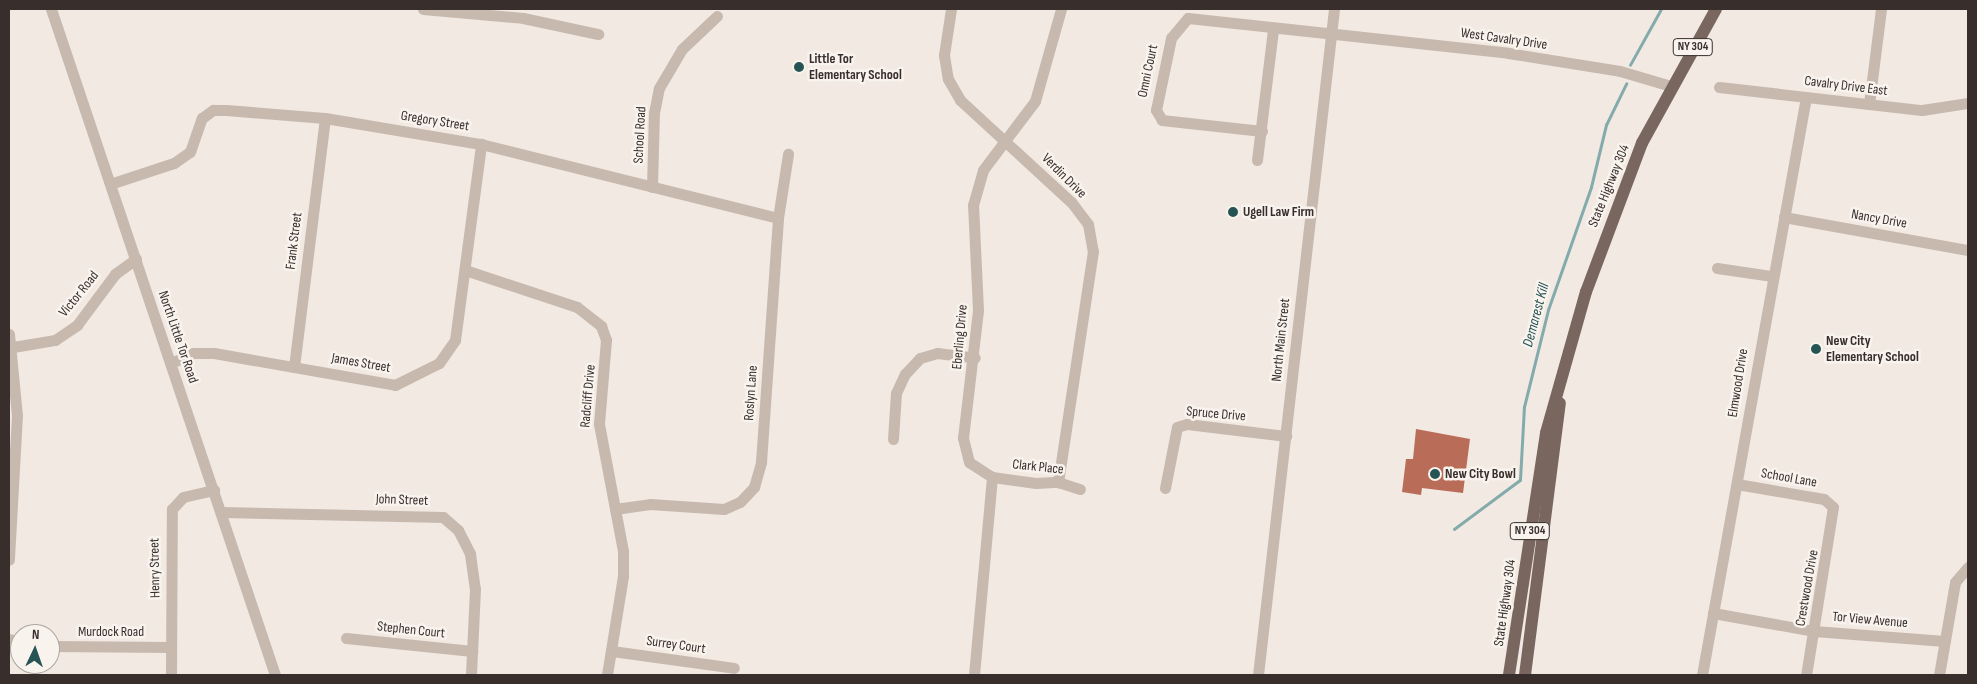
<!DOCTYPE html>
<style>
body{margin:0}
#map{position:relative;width:1977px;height:684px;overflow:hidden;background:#f1e9e2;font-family:"Sofia Sans Condensed",sans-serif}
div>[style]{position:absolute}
.stream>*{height:2.5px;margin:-1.25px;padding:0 1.25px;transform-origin:1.25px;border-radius:1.25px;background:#84abab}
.building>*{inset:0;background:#b96c58}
.minor>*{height:11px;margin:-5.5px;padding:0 5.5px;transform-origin:5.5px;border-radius:5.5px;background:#c8b9af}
.major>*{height:12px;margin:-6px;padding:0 6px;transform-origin:6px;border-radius:6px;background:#78665f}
.dots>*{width:14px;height:14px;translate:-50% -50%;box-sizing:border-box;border:2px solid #f9f3ee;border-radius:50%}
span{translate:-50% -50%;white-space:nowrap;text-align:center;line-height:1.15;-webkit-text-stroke:5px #f9f3ee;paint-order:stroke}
.shield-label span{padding:1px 4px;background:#f9f3ee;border:1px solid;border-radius:4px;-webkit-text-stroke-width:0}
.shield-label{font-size:12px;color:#382f2c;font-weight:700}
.street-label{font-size:14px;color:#382f2c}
.poi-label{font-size:14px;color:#382f2c;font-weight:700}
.left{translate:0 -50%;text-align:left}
.water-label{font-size:15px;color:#265455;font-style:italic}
.frame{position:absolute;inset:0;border:10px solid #382f2c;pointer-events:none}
.north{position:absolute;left:10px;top:624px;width:50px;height:50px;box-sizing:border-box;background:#f9f3ee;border:1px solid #aca5a0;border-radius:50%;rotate:3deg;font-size:14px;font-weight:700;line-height:20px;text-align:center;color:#382f2c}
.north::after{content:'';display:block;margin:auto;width:18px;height:22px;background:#265455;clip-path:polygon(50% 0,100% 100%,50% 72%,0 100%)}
</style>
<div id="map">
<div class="stream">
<div style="left:1630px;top:65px;width:64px;rotate:-61deg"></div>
<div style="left:1454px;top:529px;width:82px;rotate:-36.6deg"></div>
<div style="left:1520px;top:480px;width:73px;rotate:-86.9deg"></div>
<div style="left:1524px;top:407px;width:100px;rotate:-76.1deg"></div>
<div style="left:1548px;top:310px;width:130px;rotate:-70.7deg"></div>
<div style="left:1591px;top:187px;width:64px;rotate:-76.4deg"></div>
<div style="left:1606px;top:125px;width:46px;rotate:-64deg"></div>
</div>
<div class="building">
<div style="clip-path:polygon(1416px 429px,1470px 439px,1463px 493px,1422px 488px,1421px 495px,1402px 492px,1406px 459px,1413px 459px)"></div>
</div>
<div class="minor">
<div style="left:51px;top:9px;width:703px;rotate:71.41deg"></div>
<div style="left:423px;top:9px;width:100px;rotate:5.1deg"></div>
<div style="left:523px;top:18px;width:77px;rotate:12deg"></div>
<div style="left:951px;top:9px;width:47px;rotate:98.7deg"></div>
<div style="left:944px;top:55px;width:24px;rotate:81deg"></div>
<div style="left:948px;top:79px;width:24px;rotate:60deg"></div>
<div style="left:960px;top:100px;width:152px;rotate:42.6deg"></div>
<div style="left:1072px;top:203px;width:26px;rotate:53deg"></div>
<div style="left:1088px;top:224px;width:27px;rotate:80deg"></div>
<div style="left:1093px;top:251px;width:234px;rotate:98.6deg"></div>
<div style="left:1719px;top:87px;width:204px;rotate:6.5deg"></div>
<div style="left:1922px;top:110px;width:47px;rotate:-8.7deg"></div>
<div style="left:1869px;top:104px;width:96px;rotate:-82.8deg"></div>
<div style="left:1262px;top:131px;width:101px;rotate:-173.7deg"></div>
<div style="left:1162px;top:120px;width:12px;rotate:-121deg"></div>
<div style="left:1156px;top:110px;width:74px;rotate:-78.2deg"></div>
<div style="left:1171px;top:38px;width:26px;rotate:-50deg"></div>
<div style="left:1188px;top:18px;width:322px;rotate:6.2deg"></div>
<div style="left:1508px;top:53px;width:113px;rotate:9.1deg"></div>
<div style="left:1620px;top:71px;width:53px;rotate:16.4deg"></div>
<div style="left:1257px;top:160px;width:131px;rotate:-83deg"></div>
<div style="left:113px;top:183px;width:64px;rotate:-18.2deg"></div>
<div style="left:174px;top:163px;width:19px;rotate:-35deg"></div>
<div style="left:190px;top:152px;width:36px;rotate:-71deg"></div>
<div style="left:202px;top:118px;width:14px;rotate:-36deg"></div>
<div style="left:213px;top:110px;width:13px"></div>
<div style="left:226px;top:110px;width:99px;rotate:4.6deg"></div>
<div style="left:325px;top:118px;width:158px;rotate:9.5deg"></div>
<div style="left:481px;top:144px;width:306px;rotate:14deg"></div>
<div style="left:652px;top:187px;width:74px;rotate:-88.5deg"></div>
<div style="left:654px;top:113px;width:25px;rotate:-79deg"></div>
<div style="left:659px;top:88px;width:45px;rotate:-59.5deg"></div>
<div style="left:682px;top:49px;width:48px;rotate:-43.3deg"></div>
<div style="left:1784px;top:217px;width:187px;rotate:10.2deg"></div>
<div style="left:1717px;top:268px;width:56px;rotate:8.3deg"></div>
<div style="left:465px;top:270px;width:118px;rotate:18.3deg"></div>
<div style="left:577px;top:307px;width:31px;rotate:38deg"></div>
<div style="left:601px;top:326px;width:15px;rotate:70deg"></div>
<div style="left:606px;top:340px;width:84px;rotate:94.8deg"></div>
<div style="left:599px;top:424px;width:129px;rotate:79.3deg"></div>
<div style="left:623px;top:551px;width:25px;rotate:90deg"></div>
<div style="left:623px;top:576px;width:100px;rotate:99.2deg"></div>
<div style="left:9px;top:334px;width:81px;rotate:84.4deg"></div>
<div style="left:17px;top:415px;width:145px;rotate:93.2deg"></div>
<div style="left:13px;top:347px;width:43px;rotate:-9.5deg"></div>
<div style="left:55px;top:340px;width:27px;rotate:-34deg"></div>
<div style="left:77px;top:325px;width:64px;rotate:-53.3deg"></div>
<div style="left:115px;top:274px;width:26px;rotate:-36deg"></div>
<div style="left:171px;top:363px;width:24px;rotate:-24deg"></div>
<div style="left:193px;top:353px;width:21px"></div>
<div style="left:214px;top:353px;width:184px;rotate:10deg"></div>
<div style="left:395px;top:385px;width:49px;rotate:-26.6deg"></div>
<div style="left:439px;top:363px;width:28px;rotate:-55deg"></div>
<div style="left:455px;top:340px;width:198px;rotate:-82.4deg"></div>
<div style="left:294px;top:367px;width:251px;rotate:-82.9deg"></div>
<div style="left:893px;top:439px;width:46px;rotate:-86.3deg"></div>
<div style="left:896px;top:393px;width:21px;rotate:-65deg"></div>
<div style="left:905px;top:374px;width:22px;rotate:-47deg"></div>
<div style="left:920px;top:358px;width:18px;rotate:-16deg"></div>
<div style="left:937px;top:353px;width:38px;rotate:7deg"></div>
<div style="left:992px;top:477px;width:44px;rotate:7.8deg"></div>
<div style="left:1036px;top:483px;width:22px;rotate:-3deg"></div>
<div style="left:1058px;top:482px;width:23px;rotate:18deg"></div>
<div style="left:1737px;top:484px;width:88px;rotate:9.8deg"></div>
<div style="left:1824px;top:499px;width:12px;rotate:42deg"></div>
<div style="left:1833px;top:507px;width:170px;rotate:99.1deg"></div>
<div style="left:1165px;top:488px;width:62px;rotate:-78.9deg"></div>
<div style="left:1177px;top:427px;width:10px;rotate:-17deg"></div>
<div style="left:1187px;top:424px;width:100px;rotate:6.9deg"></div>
<div style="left:615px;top:509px;width:35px;rotate:-8deg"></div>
<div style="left:650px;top:504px;width:74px;rotate:3.9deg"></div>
<div style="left:724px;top:509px;width:17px;rotate:-24deg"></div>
<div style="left:740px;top:502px;width:21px;rotate:-47deg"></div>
<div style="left:754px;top:487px;width:26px;rotate:-74deg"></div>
<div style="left:761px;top:462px;width:245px;rotate:-86deg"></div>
<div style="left:778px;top:218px;width:65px;rotate:-81.1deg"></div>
<div style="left:222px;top:512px;width:221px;rotate:1.3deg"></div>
<div style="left:443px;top:517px;width:20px;rotate:41deg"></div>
<div style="left:458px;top:530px;width:27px;rotate:63deg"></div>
<div style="left:470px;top:554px;width:35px;rotate:82deg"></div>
<div style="left:475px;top:589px;width:86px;rotate:92.7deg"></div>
<div style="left:1713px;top:613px;width:103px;rotate:10.1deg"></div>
<div style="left:1814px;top:631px;width:131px;rotate:4.4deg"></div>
<div style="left:346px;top:638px;width:127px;rotate:5.9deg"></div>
<div style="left:9px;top:639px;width:11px;rotate:15deg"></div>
<div style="left:50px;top:646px;width:121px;rotate:0.5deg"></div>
<div style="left:612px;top:651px;width:123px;rotate:7.9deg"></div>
<div style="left:171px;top:675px;width:166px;rotate:-89.7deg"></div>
<div style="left:172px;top:509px;width:16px;rotate:-47deg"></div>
<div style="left:183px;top:497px;width:32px;rotate:-13deg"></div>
<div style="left:974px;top:675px;width:199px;rotate:-84.8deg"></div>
<div style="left:992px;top:477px;width:27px;rotate:-147deg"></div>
<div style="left:969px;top:462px;width:25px;rotate:-104deg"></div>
<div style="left:963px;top:438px;width:129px;rotate:-83.3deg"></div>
<div style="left:978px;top:310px;width:105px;rotate:-92.7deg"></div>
<div style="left:973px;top:205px;width:36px;rotate:-74deg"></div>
<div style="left:983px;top:170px;width:86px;rotate:-53deg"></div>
<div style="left:1035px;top:101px;width:96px;rotate:-74.2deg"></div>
<div style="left:1258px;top:675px;width:670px;rotate:-83.49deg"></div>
<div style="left:1702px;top:675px;width:587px;rotate:-79.8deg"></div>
<div style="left:1939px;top:675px;width:94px;rotate:-80.2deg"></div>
<div style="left:1955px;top:582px;width:20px;rotate:-49deg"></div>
</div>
<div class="major">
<div style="left:1509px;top:675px;width:245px;rotate:-81.3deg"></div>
<div style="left:1546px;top:433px;width:147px;rotate:-74.2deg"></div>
<div style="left:1586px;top:292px;width:159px;rotate:-69.4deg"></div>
<div style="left:1642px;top:143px;width:153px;rotate:-61.1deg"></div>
<div style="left:1525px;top:675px;width:274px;rotate:-82.7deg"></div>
</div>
<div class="dots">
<div style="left:799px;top:67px;background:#265455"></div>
<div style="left:1233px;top:212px;background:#265455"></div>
<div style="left:1816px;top:349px;background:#265455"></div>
<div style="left:1435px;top:474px;background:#265455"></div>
</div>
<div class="shield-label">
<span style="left:1693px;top:47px">NY 304</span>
<span style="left:1530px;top:531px">NY 304</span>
</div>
<div class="street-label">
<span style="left:1504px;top:39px;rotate:8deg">West Cavalry Drive</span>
<span style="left:1148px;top:71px;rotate:-78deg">Omni Court</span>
<span style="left:1846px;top:86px;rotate:7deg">Cavalry Drive East</span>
<span style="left:435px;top:121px;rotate:9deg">Gregory Street</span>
<span style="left:640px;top:135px;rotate:-87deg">School Road</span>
<span style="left:1064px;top:176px;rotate:45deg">Verdin Drive</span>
<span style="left:1609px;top:186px;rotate:-68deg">State Highway 304</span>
<span style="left:1879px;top:219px;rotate:10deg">Nancy Drive</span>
<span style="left:294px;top:241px;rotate:-83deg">Frank Street</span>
<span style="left:79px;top:294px;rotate:-51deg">Victor Road</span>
<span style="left:178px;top:337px;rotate:71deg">North Little Tor Road</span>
<span style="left:960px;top:337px;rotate:-85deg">Eberling Drive</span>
<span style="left:1281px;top:340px;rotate:-84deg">North Main Street</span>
<span style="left:361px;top:363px;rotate:10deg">James Street</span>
<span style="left:1738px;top:383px;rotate:-81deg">Elmwood Drive</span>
<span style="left:751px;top:393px;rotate:-86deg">Roslyn Lane</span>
<span style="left:588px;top:396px;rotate:-85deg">Radcliff Drive</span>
<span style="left:1216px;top:414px;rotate:5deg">Spruce Drive</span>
<span style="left:1038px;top:467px;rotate:6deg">Clark Place</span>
<span style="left:1789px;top:478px;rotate:10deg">School Lane</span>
<span style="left:402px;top:500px;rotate:2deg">John Street</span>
<span style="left:155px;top:568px;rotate:-91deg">Henry Street</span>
<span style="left:1807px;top:588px;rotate:-80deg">Crestwood Drive</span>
<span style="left:1505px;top:603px;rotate:-82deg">State Highway 304</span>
<span style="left:1870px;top:620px;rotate:5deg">Tor View Avenue</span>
<span style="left:411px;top:630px;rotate:6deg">Stephen Court</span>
<span style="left:111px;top:632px">Murdock Road</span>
<span style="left:676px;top:645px;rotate:8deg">Surrey Court</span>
</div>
<div class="poi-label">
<span class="left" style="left:809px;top:67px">Little Tor<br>Elementary School</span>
<span class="left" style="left:1243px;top:212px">Ugell Law Firm</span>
<span class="left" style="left:1826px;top:349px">New City<br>Elementary School</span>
<span class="left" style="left:1445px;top:474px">New City Bowl</span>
</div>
<div class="water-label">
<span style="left:1536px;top:315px;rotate:-75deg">Demarest Kill</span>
</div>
<div class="frame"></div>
<div class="north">N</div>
</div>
